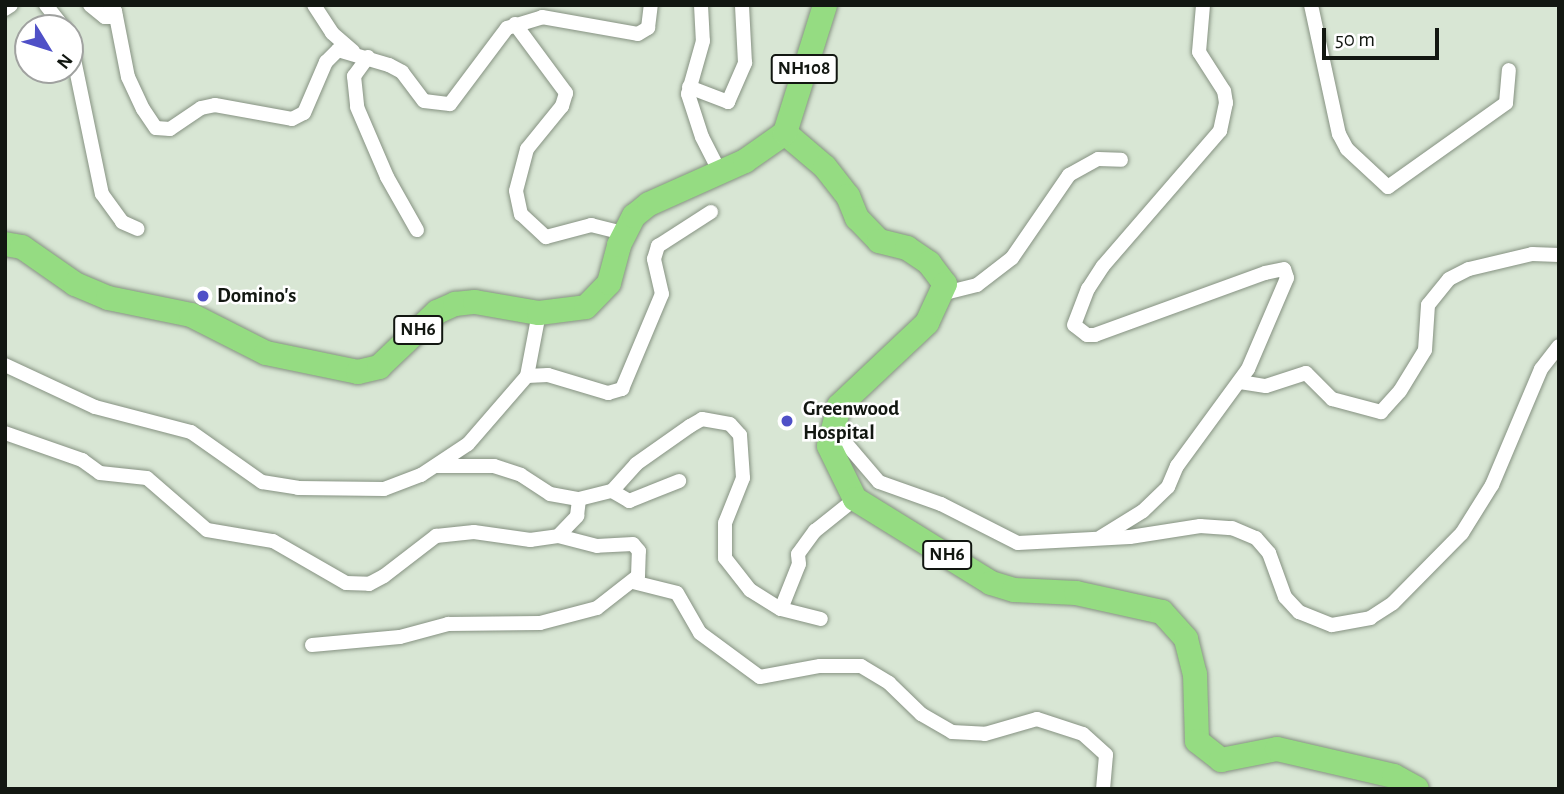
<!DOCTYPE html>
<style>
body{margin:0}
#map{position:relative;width:1564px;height:794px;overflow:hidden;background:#d8e6d4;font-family:"Alegreya Sans",sans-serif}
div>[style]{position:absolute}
.roads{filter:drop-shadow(0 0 2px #869282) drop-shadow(0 0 2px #869282)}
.street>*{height:14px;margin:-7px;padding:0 7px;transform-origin:7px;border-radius:7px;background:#fff}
.highway>*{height:24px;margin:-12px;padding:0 12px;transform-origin:12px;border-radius:12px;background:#95dc82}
.dots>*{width:19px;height:19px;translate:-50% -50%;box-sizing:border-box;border:4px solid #fff;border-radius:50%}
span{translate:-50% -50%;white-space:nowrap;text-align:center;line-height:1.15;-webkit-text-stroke:5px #fff;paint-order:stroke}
.shield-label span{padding:2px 5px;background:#fff;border:2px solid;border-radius:5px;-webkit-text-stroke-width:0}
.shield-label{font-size:19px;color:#121711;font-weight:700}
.poi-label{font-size:21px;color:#121711;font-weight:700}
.left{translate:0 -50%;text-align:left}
.frame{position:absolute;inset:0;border:7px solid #121711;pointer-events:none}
.north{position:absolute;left:14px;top:14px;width:70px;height:70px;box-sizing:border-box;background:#fff;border:2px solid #a0a2a0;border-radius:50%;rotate:128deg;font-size:19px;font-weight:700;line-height:28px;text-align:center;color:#121711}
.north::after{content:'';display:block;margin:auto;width:24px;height:32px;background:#4f50c7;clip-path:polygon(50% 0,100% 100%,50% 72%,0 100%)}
.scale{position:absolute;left:1322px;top:28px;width:117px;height:32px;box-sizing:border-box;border:4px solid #121711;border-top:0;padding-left:9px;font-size:21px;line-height:24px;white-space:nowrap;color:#121711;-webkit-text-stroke:5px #fff;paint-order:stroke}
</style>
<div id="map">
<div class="roads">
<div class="street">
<div style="left:46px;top:5px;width:29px;rotate:52deg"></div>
<div style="left:90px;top:5px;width:19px;rotate:39deg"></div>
<div style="left:105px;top:17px;width:11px"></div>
<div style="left:110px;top:5px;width:8px;rotate:50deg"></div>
<div style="left:115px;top:11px;width:67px;rotate:78.9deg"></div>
<div style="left:128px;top:77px;width:35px;rotate:65deg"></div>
<div style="left:143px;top:109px;width:23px;rotate:56deg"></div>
<div style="left:156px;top:128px;width:14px;rotate:4deg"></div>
<div style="left:170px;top:129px;width:37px;rotate:-34deg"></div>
<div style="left:201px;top:108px;width:14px;rotate:-12deg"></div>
<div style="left:215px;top:105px;width:78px;rotate:10.3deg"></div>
<div style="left:292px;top:119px;width:13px;rotate:-27deg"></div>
<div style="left:304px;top:113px;width:56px;rotate:-66.7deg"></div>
<div style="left:326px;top:62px;width:17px;rotate:-45deg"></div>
<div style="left:338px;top:50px;width:53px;rotate:16.4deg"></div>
<div style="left:389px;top:65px;width:15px;rotate:28deg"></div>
<div style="left:402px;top:72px;width:36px;rotate:53deg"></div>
<div style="left:424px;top:101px;width:26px;rotate:7deg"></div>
<div style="left:450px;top:104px;width:95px;rotate:-53.1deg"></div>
<div style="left:507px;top:28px;width:37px;rotate:-17deg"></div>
<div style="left:542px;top:17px;width:97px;rotate:10deg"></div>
<div style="left:638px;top:34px;width:12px;rotate:-31deg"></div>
<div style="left:648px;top:28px;width:23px;rotate:-83deg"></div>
<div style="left:314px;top:5px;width:33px;rotate:57deg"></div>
<div style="left:332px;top:33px;width:28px;rotate:41deg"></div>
<div style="left:701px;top:5px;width:36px;rotate:87deg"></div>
<div style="left:703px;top:41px;width:55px;rotate:105.8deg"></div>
<div style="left:688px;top:94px;width:45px;rotate:72deg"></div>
<div style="left:702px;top:137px;width:39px;rotate:63deg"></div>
<div style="left:1311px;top:5px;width:132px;rotate:77.8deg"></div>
<div style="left:1339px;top:134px;width:17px;rotate:62deg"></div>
<div style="left:1347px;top:149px;width:56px;rotate:42.8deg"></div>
<div style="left:1388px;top:187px;width:145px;rotate:-35.4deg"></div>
<div style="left:1506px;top:103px;width:33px;rotate:-85deg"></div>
<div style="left:5px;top:9px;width:7px;rotate:-34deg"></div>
<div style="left:515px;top:24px;width:86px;rotate:53.5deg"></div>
<div style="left:566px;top:93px;width:14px;rotate:107deg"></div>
<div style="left:562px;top:106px;width:55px;rotate:129.1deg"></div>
<div style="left:527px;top:149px;width:43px;rotate:104.7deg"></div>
<div style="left:516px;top:191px;width:24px;rotate:78deg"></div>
<div style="left:521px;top:214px;width:34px;rotate:43deg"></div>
<div style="left:546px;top:237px;width:47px;rotate:-14.9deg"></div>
<div style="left:591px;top:225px;width:34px;rotate:14deg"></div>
<div style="left:70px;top:40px;width:157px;rotate:78.3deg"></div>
<div style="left:102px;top:194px;width:34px;rotate:54deg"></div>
<div style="left:122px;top:222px;width:17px;rotate:24deg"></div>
<div style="left:368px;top:57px;width:24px;rotate:126deg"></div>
<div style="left:354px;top:76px;width:31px;rotate:84deg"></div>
<div style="left:357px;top:107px;width:76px;rotate:66.8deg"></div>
<div style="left:387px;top:177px;width:61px;rotate:60.5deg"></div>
<div style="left:689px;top:87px;width:42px;rotate:21deg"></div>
<div style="left:728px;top:102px;width:43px;rotate:-66.4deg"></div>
<div style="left:745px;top:63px;width:58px;rotate:-93deg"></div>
<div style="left:945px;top:293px;width:33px;rotate:-14deg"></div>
<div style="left:977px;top:285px;width:44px;rotate:-37.6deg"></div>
<div style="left:1012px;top:258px;width:101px;rotate:-55.5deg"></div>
<div style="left:1069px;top:175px;width:33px;rotate:-29deg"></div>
<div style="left:1098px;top:159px;width:23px;rotate:2deg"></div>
<div style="left:5px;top:365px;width:99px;rotate:25deg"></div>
<div style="left:95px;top:407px;width:99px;rotate:14.6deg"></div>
<div style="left:191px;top:432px;width:87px;rotate:35.2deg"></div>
<div style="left:262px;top:482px;width:36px;rotate:9deg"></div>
<div style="left:298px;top:488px;width:86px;rotate:0.7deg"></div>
<div style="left:384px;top:489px;width:40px;rotate:-21deg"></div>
<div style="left:421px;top:475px;width:56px;rotate:-33.4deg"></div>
<div style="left:468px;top:444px;width:90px;rotate:-49.1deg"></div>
<div style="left:527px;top:376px;width:64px;rotate:-79.2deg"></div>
<div style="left:527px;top:376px;width:21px;rotate:-3deg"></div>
<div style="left:548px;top:375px;width:63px;rotate:16.7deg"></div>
<div style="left:608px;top:393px;width:15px;rotate:-16deg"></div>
<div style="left:622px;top:389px;width:103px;rotate:-67.2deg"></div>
<div style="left:662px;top:294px;width:36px;rotate:-103deg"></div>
<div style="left:654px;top:259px;width:14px;rotate:-73deg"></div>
<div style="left:658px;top:246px;width:63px;rotate:-32.7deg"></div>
<div style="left:1240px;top:382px;width:26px;rotate:9deg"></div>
<div style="left:1266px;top:386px;width:42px;rotate:-18deg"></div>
<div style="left:1306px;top:373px;width:37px;rotate:45deg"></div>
<div style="left:1332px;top:399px;width:51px;rotate:14.9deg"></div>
<div style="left:1381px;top:412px;width:28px;rotate:-48deg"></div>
<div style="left:1400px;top:391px;width:48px;rotate:-58.6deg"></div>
<div style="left:1425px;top:350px;width:45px;rotate:-86.2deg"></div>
<div style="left:1428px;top:305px;width:33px;rotate:-51deg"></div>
<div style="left:1449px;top:279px;width:22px;rotate:-27deg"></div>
<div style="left:1469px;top:269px;width:65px;rotate:-13.4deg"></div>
<div style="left:1532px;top:254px;width:27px;rotate:2deg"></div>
<div style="left:832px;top:427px;width:72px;rotate:49.5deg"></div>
<div style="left:879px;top:482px;width:66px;rotate:19.5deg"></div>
<div style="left:941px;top:504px;width:86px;rotate:26.9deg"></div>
<div style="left:1018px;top:543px;width:112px;rotate:-3.1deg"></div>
<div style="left:1130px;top:537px;width:71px;rotate:-8.9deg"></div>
<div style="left:1200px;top:526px;width:32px;rotate:4deg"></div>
<div style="left:1232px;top:528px;width:26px;rotate:23deg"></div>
<div style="left:1256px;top:538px;width:20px;rotate:49deg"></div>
<div style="left:1269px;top:553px;width:47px;rotate:70deg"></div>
<div style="left:1285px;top:597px;width:21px;rotate:47deg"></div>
<div style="left:1299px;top:612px;width:35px;rotate:22deg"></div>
<div style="left:1332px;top:625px;width:39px;rotate:-10deg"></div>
<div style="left:1370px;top:618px;width:27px;rotate:-33deg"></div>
<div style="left:1393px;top:603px;width:98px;rotate:-45.4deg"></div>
<div style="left:1462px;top:533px;width:57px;rotate:-58deg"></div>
<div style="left:1492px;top:485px;width:126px;rotate:-67.1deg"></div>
<div style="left:1541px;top:369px;width:29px;rotate:-52deg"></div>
<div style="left:5px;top:433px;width:82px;rotate:19.3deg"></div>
<div style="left:82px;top:460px;width:22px;rotate:36deg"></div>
<div style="left:100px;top:473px;width:47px;rotate:6.1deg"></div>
<div style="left:147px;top:478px;width:79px;rotate:40.9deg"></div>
<div style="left:207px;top:530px;width:67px;rotate:9.5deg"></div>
<div style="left:273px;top:541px;width:84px;rotate:29.9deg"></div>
<div style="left:346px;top:583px;width:23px;rotate:2deg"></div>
<div style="left:369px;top:584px;width:17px;rotate:-28deg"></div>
<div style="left:384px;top:576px;width:66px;rotate:-37.6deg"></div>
<div style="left:436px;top:536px;width:38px;rotate:-6deg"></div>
<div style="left:474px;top:532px;width:57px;rotate:8.1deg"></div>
<div style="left:530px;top:540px;width:28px;rotate:-8deg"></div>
<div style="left:436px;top:466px;width:58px"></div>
<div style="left:494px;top:466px;width:28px;rotate:18deg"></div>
<div style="left:521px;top:475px;width:35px;rotate:33deg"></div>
<div style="left:550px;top:494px;width:29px;rotate:10deg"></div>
<div style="left:579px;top:499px;width:34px;rotate:-14deg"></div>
<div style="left:612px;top:491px;width:20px;rotate:30deg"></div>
<div style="left:629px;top:501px;width:54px;rotate:-21.8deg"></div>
<div style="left:612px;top:491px;width:36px;rotate:-48deg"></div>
<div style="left:636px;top:464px;width:66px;rotate:-35.1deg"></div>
<div style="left:690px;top:426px;width:14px;rotate:-30deg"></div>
<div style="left:702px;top:419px;width:28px;rotate:10deg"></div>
<div style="left:730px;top:424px;width:15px;rotate:48deg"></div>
<div style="left:740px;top:435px;width:43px;rotate:86deg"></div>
<div style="left:743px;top:478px;width:48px;rotate:111.8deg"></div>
<div style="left:725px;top:523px;width:35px;rotate:90deg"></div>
<div style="left:725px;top:558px;width:41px;rotate:52deg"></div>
<div style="left:750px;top:590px;width:36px;rotate:32deg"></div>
<div style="left:781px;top:609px;width:41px;rotate:14deg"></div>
<div style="left:1101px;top:537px;width:49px;rotate:-31.8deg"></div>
<div style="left:1143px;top:511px;width:35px;rotate:-44deg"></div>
<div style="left:1168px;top:487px;width:23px;rotate:-67deg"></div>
<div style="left:1177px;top:466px;width:120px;rotate:-53.8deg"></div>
<div style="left:1248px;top:369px;width:99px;rotate:-66.8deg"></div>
<div style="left:1287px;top:278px;width:9px;rotate:-108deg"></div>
<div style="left:1284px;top:269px;width:19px;rotate:168deg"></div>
<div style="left:1265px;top:273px;width:181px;rotate:160deg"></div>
<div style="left:1095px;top:335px;width:8px;rotate:180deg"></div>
<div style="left:1087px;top:335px;width:16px;rotate:-142deg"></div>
<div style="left:1074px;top:325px;width:39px;rotate:-69deg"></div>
<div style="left:1088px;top:289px;width:27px;rotate:-57deg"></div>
<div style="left:1103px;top:266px;width:179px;rotate:-49.1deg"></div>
<div style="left:1220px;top:131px;width:29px;rotate:-78deg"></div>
<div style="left:1226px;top:103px;width:12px;rotate:-99deg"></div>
<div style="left:1224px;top:91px;width:46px;rotate:-122.7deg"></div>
<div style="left:1199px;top:52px;width:47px;rotate:-85.1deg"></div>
<div style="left:633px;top:582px;width:45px;rotate:14deg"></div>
<div style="left:677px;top:593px;width:46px;rotate:60.1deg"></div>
<div style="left:700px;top:633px;width:74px;rotate:36.3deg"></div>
<div style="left:760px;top:677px;width:61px;rotate:-10.4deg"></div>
<div style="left:820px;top:666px;width:41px"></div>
<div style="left:861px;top:666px;width:33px;rotate:31deg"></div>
<div style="left:889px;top:683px;width:45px;rotate:44.1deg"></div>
<div style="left:921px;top:714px;width:36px;rotate:30deg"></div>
<div style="left:952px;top:732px;width:33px;rotate:3deg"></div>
<div style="left:985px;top:734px;width:54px;rotate:-16.1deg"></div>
<div style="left:1037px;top:719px;width:48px;rotate:18.1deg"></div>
<div style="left:1083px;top:734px;width:31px;rotate:42deg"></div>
<div style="left:1106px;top:755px;width:34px;rotate:95deg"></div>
<div style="left:781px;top:609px;width:48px;rotate:-68.2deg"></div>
<div style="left:799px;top:564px;width:10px;rotate:-96deg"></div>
<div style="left:798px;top:554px;width:29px;rotate:-54deg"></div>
<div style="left:815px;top:531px;width:51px;rotate:-38.7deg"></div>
<div style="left:312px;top:645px;width:88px;rotate:-5.2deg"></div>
<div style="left:400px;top:637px;width:50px;rotate:-15.2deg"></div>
<div style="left:448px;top:624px;width:92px;rotate:-0.6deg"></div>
<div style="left:540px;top:623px;width:59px;rotate:-14.7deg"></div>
<div style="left:597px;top:608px;width:52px;rotate:-38deg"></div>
<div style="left:638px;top:576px;width:25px;rotate:-88deg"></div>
<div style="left:639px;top:551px;width:9px;rotate:-131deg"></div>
<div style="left:633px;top:544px;width:36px;rotate:177deg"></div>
<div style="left:597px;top:546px;width:40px;rotate:-165.6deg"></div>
<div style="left:558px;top:536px;width:28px;rotate:-46deg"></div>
<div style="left:577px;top:516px;width:17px;rotate:-83deg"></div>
</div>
<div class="highway">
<div style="left:785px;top:133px;width:52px;rotate:40.4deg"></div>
<div style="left:825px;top:167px;width:37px;rotate:52deg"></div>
<div style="left:848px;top:196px;width:24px;rotate:68deg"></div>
<div style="left:857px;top:218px;width:32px;rotate:46deg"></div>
<div style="left:879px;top:241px;width:29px;rotate:14deg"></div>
<div style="left:907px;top:248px;width:27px;rotate:34deg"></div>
<div style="left:929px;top:263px;width:26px;rotate:53deg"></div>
<div style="left:945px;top:284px;width:43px;rotate:114.8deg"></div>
<div style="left:927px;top:323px;width:121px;rotate:136.7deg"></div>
<div style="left:839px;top:406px;width:41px;rotate:104deg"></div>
<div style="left:829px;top:446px;width:59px;rotate:63.9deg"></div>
<div style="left:855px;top:499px;width:160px;rotate:31.7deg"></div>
<div style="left:991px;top:583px;width:24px;rotate:17deg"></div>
<div style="left:1014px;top:590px;width:62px;rotate:2.8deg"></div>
<div style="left:1076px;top:593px;width:88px;rotate:12.5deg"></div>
<div style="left:1162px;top:612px;width:36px;rotate:48deg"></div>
<div style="left:1186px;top:639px;width:36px;rotate:76deg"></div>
<div style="left:1195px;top:674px;width:67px;rotate:88.3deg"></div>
<div style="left:1197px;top:741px;width:31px;rotate:38deg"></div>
<div style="left:1221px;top:760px;width:57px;rotate:-11.1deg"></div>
<div style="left:1277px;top:749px;width:120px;rotate:13deg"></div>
<div style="left:1394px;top:776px;width:26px;rotate:29deg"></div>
<div style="left:5px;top:244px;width:17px;rotate:10deg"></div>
<div style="left:22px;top:247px;width:65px;rotate:34.9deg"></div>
<div style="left:75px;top:284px;width:36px;rotate:23deg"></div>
<div style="left:108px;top:298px;width:85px;rotate:11.6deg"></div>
<div style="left:191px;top:315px;width:84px;rotate:26.9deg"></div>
<div style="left:266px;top:353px;width:94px;rotate:11.7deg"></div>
<div style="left:358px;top:372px;width:22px;rotate:-13deg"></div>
<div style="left:379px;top:367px;width:80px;rotate:-43.5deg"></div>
<div style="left:437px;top:312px;width:20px;rotate:-24deg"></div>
<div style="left:455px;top:304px;width:20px;rotate:-6deg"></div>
<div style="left:475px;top:302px;width:65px;rotate:9.8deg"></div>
<div style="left:539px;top:313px;width:47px;rotate:-7.3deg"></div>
<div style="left:586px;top:307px;width:33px;rotate:-46deg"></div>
<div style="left:609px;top:283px;width:39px;rotate:-75deg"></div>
<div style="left:619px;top:245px;width:33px;rotate:-63deg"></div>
<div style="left:634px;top:216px;width:19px;rotate:-39deg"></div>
<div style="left:649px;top:204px;width:105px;rotate:-24.1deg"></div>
<div style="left:745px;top:161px;width:49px;rotate:-35deg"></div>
<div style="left:785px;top:133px;width:134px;rotate:-72.6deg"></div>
</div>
</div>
<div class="dots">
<div style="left:203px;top:296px;background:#4f50c7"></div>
<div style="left:787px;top:421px;background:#4f50c7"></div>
</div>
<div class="shield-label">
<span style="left:804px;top:69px">NH108</span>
<span style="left:418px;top:330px">NH6</span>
<span style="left:947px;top:555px">NH6</span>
</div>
<div class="poi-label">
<span class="left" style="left:217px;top:296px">Domino's</span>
<span class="left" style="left:803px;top:421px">Greenwood<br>Hospital</span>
</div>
<div class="frame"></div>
<div class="north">N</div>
<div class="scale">50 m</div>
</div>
